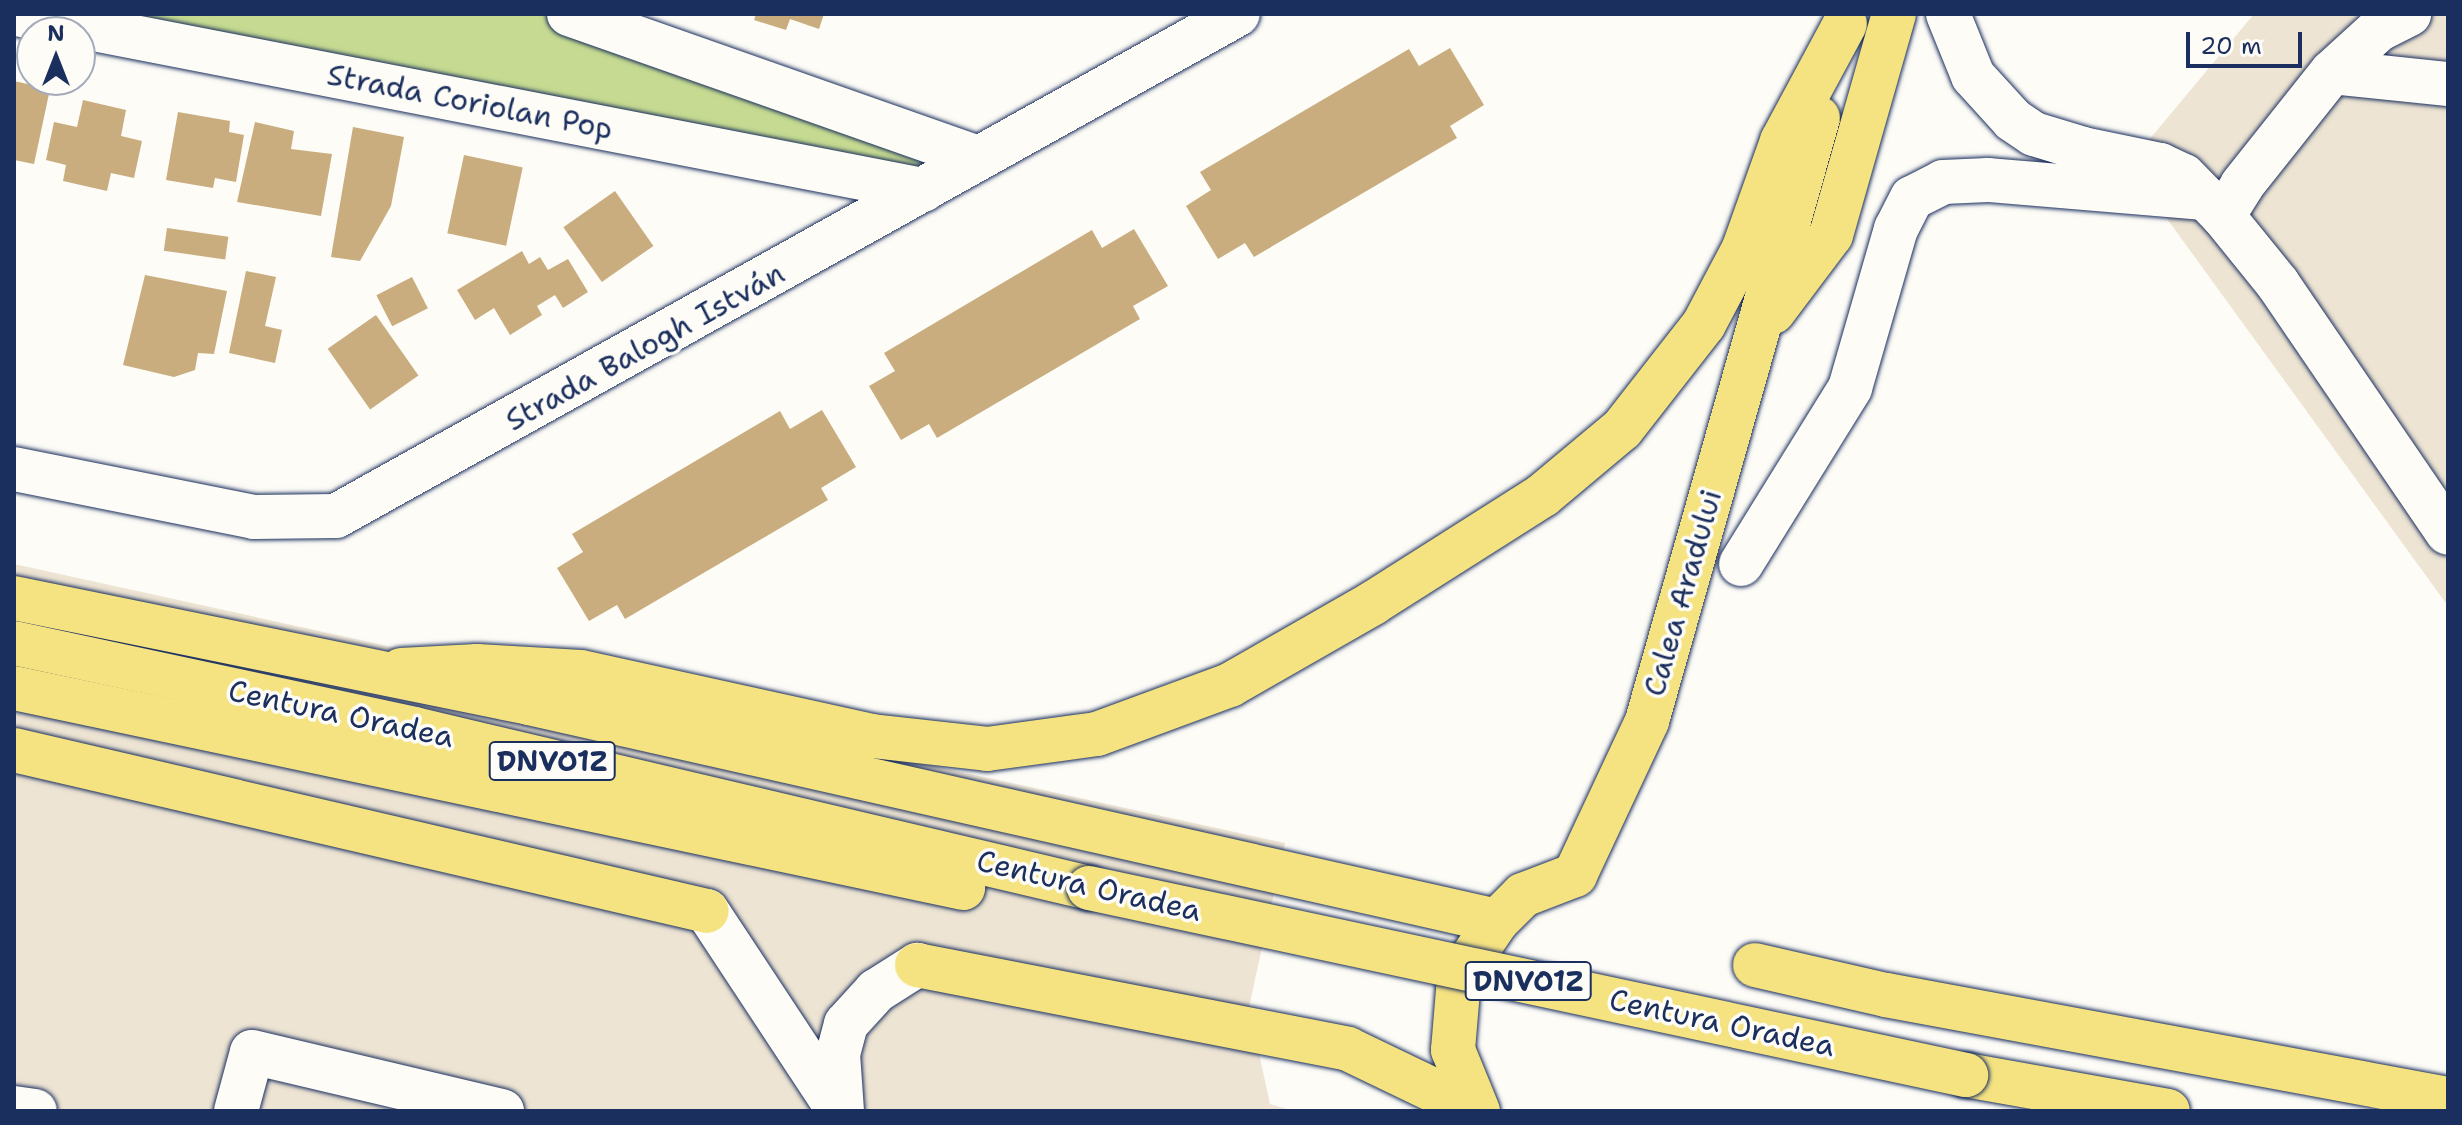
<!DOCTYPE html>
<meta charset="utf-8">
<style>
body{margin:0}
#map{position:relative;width:2462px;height:1125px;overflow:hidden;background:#fdfcf7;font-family:"Shantell Sans",sans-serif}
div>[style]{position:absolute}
.built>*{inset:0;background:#ede4d3}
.green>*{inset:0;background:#c6db91}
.building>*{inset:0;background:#c9ad7f;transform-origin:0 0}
.roads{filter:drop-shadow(0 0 2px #1b2f5e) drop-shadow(0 0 2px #1b2f5e)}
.minor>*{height:44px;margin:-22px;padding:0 22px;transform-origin:22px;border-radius:22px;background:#fdfcf7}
.major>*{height:44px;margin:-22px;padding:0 22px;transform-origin:22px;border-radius:22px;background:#f5e382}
.highway>*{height:44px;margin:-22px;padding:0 22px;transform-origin:22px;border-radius:22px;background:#f5e382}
.bridges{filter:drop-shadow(0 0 2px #1b2f5e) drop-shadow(0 0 2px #1b2f5e)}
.highway-bridge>*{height:44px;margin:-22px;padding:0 22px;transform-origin:22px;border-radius:22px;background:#f5e382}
span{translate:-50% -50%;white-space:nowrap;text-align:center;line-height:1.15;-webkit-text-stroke:7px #fdfcf7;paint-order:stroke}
.shield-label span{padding:2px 6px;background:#fdfcf7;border:2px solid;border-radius:6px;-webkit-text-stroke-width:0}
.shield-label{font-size:28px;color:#1b2f5e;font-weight:700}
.street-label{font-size:30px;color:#1b2f5e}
.frame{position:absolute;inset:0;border:16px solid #1b2f5e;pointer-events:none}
.north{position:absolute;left:16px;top:16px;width:80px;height:80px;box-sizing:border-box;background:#fdfcf7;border:2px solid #a3aaba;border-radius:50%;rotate:0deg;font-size:22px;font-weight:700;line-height:32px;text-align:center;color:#1b2f5e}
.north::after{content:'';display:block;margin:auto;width:28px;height:36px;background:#1b2f5e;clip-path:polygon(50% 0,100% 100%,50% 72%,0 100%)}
.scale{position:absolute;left:2186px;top:32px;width:116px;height:36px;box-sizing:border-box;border:4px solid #1b2f5e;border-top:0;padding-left:10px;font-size:24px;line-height:28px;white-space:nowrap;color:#1b2f5e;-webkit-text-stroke:6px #fdfcf7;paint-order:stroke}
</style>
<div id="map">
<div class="built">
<div style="clip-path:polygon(2254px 14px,2448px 14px,2448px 606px,2128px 165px)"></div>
<div style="clip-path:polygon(14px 564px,1285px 843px,1249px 1007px,1270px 1104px,1293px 1111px,14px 1111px)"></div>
</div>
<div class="green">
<div style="clip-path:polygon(16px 14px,569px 14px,977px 158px,923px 190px)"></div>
</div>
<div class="building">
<div style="clip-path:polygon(756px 14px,824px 14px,819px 29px,790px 19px,786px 30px,754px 20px)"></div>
<div style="clip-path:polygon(1450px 48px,1484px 105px,1450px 126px,1457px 138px,1254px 257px,1245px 243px,1218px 259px,1186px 206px,1211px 190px,1200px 172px,1409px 49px,1419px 66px)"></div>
<div style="clip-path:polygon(14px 81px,50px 89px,34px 164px,14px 160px)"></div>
<div style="clip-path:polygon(83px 100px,126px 110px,121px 136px,142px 141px,134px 178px,111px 173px,107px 191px,63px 181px,66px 165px,46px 160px,54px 122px,77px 127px)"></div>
<div style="clip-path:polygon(178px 112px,230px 121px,229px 132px,244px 135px,236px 182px,215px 178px,213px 188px,166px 180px)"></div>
<div style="clip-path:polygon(255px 122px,294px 131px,291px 149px,332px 154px,321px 216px,237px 202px)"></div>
<div style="clip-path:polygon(353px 127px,404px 137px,391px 206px,360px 261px,331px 257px)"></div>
<div style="left:464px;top:155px;width:60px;height:80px;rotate:12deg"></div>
<div style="left:615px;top:191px;width:67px;height:63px;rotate:55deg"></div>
<div style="left:167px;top:228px;width:62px;height:23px;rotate:8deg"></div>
<div style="clip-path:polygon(1134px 229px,1168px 286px,1133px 306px,1140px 319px,937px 438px,929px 424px,901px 440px,869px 386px,895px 371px,884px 353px,1092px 230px,1102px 248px)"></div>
<div style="clip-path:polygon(522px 251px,529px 264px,540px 257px,548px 270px,568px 259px,588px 292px,563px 308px,555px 295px,537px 306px,542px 315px,510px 335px,494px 308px,475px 320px,457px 290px)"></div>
<div style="clip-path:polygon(246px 271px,276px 277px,265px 326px,282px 330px,275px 363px,229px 353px)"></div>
<div style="clip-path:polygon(145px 275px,227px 291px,214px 354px,198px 353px,195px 370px,174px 377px,123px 365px)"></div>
<div style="left:412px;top:277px;width:35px;height:40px;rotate:63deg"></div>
<div style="left:376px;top:315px;width:74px;height:59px;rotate:55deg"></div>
<div style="clip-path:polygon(822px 410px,856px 467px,821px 488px,828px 500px,625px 619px,617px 605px,589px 621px,557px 568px,583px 552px,572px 534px,780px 411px,790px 429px)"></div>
</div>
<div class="roads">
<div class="minor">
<div style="left:16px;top:14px;width:924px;rotate:10.98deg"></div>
<div style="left:569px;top:14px;width:433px;rotate:19.4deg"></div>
<div style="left:1948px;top:14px;width:67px;rotate:68deg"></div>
<div style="left:1973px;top:76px;width:59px;rotate:47.7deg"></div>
<div style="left:2013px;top:120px;width:25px;rotate:34deg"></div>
<div style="left:2034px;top:134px;width:51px;rotate:17deg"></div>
<div style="left:2083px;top:149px;width:79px;rotate:11.7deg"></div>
<div style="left:2160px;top:165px;width:26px;rotate:25deg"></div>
<div style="left:2184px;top:176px;width:56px;rotate:45.7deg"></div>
<div style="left:2223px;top:216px;width:87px;rotate:51deg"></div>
<div style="left:2278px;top:284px;width:301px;rotate:55.7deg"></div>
<div style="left:2332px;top:72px;width:117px;rotate:5.9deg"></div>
<div style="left:2223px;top:216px;width:36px;rotate:-58deg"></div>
<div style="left:2242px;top:185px;width:144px;rotate:-51.5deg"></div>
<div style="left:2332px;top:72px;width:62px;rotate:-42.4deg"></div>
<div style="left:2378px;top:30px;width:35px;rotate:-27deg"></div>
<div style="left:14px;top:469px;width:245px;rotate:11.3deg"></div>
<div style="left:254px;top:517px;width:82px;rotate:-0.7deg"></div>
<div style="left:336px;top:516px;width:1032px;rotate:-29.1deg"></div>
<div style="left:1741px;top:564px;width:207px;rotate:-58.2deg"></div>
<div style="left:1850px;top:388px;width:166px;rotate:-73.9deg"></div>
<div style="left:1896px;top:229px;width:35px;rotate:-63deg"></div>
<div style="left:1912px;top:198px;width:35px;rotate:-27deg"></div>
<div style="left:1943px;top:182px;width:45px;rotate:-2.5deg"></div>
<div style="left:1988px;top:180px;width:216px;rotate:4.8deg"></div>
<div style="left:707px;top:911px;width:240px;rotate:56.6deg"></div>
<div style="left:14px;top:1108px;width:21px;rotate:8deg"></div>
<div style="left:236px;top:1111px;width:61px;rotate:-74.8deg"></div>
<div style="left:252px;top:1052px;width:257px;rotate:13.3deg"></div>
<div style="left:842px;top:1111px;width:57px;rotate:-94deg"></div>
<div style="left:838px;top:1054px;width:31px;rotate:-75deg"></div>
<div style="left:846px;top:1024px;width:45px;rotate:-47.7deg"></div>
<div style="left:876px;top:991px;width:49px;rotate:-32.4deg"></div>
</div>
<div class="major">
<div style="left:1773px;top:312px;width:96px;rotate:-53deg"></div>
<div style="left:1831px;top:235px;width:230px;rotate:-74.1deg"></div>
<div style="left:401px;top:670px;width:76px;rotate:-3deg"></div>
<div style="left:477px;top:666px;width:104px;rotate:3.3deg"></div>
<div style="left:581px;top:672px;width:298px;rotate:12.4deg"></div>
<div style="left:872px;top:736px;width:116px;rotate:6.4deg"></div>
<div style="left:987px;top:749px;width:111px;rotate:-7.8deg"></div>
<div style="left:1097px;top:734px;width:142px;rotate:-20.2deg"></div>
<div style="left:1230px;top:685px;width:165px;rotate:-29.8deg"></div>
<div style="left:1373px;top:603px;width:201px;rotate:-32.4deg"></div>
<div style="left:1543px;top:495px;width:103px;rotate:-39.9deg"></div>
<div style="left:1622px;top:429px;width:133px;rotate:-52deg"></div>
<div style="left:1704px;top:324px;width:86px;rotate:-62.2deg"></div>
<div style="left:1744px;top:248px;width:114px;rotate:-70.4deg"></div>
<div style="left:1782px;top:141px;width:133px;rotate:-61.7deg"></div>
<div style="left:1575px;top:875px;width:170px;rotate:-64.9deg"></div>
<div style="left:1647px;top:721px;width:627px;rotate:-74.17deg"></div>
</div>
<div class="highway">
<div style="left:14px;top:598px;width:526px;rotate:11.52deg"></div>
<div style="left:529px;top:703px;width:992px;rotate:12.69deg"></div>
<div style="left:14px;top:643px;width:409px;rotate:12.1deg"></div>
<div style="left:414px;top:729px;width:693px;rotate:13.25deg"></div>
<div style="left:14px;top:688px;width:970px;rotate:11.9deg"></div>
<div style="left:14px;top:750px;width:711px;rotate:13.08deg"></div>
<div style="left:917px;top:965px;width:439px;rotate:11deg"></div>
<div style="left:1348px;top:1049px;width:143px;rotate:25.7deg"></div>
<div style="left:1755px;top:965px;width:134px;rotate:12.9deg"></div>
<div style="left:1886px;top:995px;width:572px;rotate:10.48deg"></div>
<div style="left:1966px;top:1075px;width:205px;rotate:10.1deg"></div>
<div style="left:1478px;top:1111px;width:66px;rotate:-112.3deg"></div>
<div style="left:1453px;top:1050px;width:60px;rotate:-85.2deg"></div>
<div style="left:1458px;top:990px;width:27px;rotate:-70deg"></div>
<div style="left:1467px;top:965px;width:53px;rotate:-55.7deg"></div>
<div style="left:1497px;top:921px;width:37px;rotate:-45deg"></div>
<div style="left:1523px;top:895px;width:56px;rotate:-21deg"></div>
</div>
</div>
<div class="bridges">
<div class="highway-bridge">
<div style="left:1089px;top:888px;width:897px;rotate:12.04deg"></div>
</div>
</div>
<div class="shield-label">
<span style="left:552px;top:761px">DNVO1Z</span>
<span style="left:1528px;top:981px">DNVO1Z</span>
</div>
<div class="street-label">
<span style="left:470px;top:102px;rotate:11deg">Strada Coriolan Pop</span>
<span style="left:645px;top:347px;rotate:-29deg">Strada Balogh István</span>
<span style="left:1683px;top:593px;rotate:-74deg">Calea Aradului</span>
<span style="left:341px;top:714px;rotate:12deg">Centura Oradea</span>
<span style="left:1089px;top:886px;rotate:13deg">Centura Oradea</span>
<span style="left:1722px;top:1023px;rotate:12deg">Centura Oradea</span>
</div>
<div class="frame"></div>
<div class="north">N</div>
<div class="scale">20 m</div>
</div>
